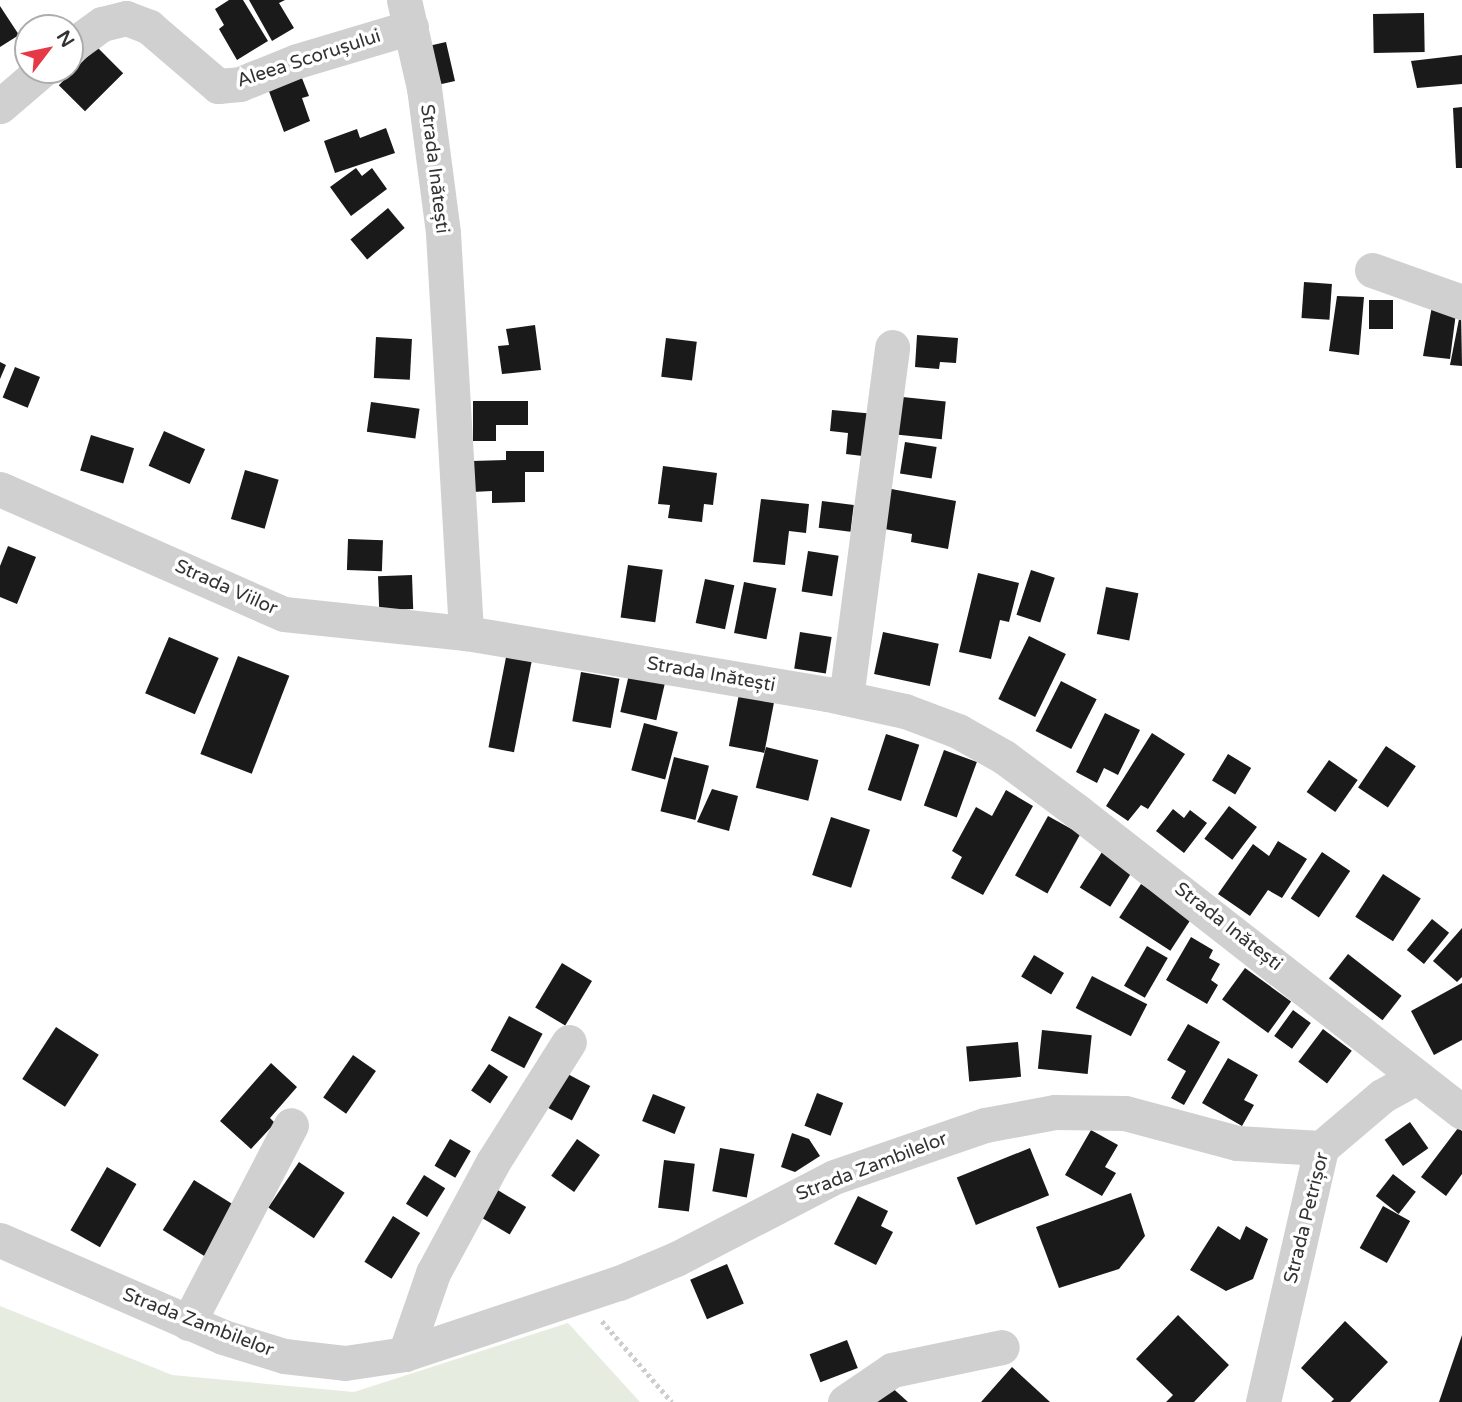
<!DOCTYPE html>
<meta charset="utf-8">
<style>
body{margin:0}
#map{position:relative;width:1462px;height:1402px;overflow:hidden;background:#fff;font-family:"Varela Round",sans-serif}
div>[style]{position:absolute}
.green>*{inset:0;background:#e6ecdf}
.building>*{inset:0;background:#1a1a1a;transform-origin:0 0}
.path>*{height:4.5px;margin-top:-2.25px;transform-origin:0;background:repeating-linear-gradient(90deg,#cdcdcd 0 3.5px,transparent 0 7px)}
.minor>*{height:35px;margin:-17.5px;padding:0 17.5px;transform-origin:17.5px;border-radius:17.5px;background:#d0d0d0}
span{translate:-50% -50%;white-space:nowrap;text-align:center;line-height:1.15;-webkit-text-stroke:7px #fff;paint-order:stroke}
.street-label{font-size:19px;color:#333}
.north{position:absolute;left:14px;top:14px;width:70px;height:70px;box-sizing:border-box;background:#fff;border:2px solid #adadad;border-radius:50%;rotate:58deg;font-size:19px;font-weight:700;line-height:28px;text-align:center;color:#333}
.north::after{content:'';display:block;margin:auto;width:24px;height:32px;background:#e63946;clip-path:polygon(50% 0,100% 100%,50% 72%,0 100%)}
</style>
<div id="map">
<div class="green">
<div style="clip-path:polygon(0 1306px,172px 1375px,354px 1392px,568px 1323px,640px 1402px,0 1402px)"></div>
</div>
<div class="building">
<div style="clip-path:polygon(229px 0,243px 0,268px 41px,237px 60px,219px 29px,224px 25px,215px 9px)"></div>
<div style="clip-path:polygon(249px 0,285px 0,279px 3px,294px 28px,272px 41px)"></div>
<div style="clip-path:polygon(0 6px,19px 35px,0 47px)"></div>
<div style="left:1424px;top:13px;width:39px;height:51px;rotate:89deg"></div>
<div style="left:446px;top:42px;width:40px;height:26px;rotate:77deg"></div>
<div style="left:97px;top:47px;width:37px;height:54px;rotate:45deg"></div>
<div style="clip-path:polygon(1462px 55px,1462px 84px,1417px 88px,1411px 61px)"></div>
<div style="clip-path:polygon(300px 73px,309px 96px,302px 98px,310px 121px,284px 132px,267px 86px)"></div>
<div style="clip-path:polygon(1462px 107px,1462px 168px,1456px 168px,1453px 108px)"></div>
<div style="clip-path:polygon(386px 128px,395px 153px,335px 173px,324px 141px,357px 129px,360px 138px)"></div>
<div style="clip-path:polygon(356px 168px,362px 176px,372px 168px,387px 189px,351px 216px,330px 187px)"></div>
<div style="left:388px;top:208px;width:26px;height:49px;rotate:50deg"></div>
<div style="left:1304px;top:282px;width:28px;height:36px;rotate:4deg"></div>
<div style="clip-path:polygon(1337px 296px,1364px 297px,1359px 355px,1329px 351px)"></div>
<div style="left:1369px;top:300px;width:24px;height:29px"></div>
<div style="clip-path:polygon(1457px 305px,1450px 359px,1423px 356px,1432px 306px)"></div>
<div style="clip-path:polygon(1461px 309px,1462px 366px,1450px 365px)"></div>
<div style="clip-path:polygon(535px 325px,541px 370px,502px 374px,498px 346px,509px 345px,506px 329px)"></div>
<div style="clip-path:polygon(917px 335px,958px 338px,956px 363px,940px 362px,939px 369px,915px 367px)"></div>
<div style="left:376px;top:337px;width:36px;height:41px;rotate:3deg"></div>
<div style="left:666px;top:338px;width:31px;height:39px;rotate:7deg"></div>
<div style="clip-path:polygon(0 362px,6px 365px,0 379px)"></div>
<div style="left:15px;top:367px;width:27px;height:33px;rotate:22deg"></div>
<div style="left:893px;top:396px;width:53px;height:38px;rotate:6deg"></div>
<div style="clip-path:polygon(473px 401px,528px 401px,528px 425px,496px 425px,496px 441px,473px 441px)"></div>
<div style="left:371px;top:402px;width:49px;height:30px;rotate:8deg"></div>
<div style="clip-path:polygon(832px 410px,875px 414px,871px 457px,846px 454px,848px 433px,830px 431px)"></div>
<div style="left:164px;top:431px;width:45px;height:38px;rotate:24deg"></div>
<div style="left:91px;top:435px;width:45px;height:37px;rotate:17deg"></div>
<div style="left:905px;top:442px;width:32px;height:32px;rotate:9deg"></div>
<div style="clip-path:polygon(506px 451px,544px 451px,544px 472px,525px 472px,525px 502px,492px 503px,492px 491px,472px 492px,472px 461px,506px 460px)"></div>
<div style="clip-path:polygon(663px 466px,717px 473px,713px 505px,704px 504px,702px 522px,668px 518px,670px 505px,658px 504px)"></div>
<div style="left:245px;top:470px;width:35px;height:51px;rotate:16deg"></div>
<div style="clip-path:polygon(886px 488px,956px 501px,948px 549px,911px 542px,912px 534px,879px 528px)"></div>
<div style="clip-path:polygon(761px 499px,809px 504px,806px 533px,789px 531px,785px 565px,753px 562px)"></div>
<div style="left:822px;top:501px;width:32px;height:27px;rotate:7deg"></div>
<div style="left:348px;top:539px;width:35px;height:31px;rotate:2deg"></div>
<div style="clip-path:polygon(8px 546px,36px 557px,17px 604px,0 597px,0 566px)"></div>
<div style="left:808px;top:551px;width:31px;height:41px;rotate:9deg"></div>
<div style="left:628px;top:565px;width:35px;height:53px;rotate:8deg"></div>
<div style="left:1031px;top:570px;width:25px;height:47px;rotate:18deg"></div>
<div style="clip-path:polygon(978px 573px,1019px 583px,1009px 622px,1000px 620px,991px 659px,959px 652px)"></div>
<div style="left:412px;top:575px;width:34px;height:34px;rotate:88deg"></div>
<div style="left:705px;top:579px;width:30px;height:45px;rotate:12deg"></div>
<div style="left:744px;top:582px;width:33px;height:52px;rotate:11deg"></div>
<div style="left:1106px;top:587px;width:33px;height:48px;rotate:11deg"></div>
<div style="left:800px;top:632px;width:32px;height:37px;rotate:9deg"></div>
<div style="left:883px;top:632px;width:57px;height:43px;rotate:12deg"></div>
<div style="left:1029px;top:636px;width:41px;height:70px;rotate:26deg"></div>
<div style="left:169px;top:637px;width:54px;height:61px;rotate:23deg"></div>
<div style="left:507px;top:652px;width:26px;height:97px;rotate:11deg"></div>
<div style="left:238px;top:656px;width:55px;height:105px;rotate:21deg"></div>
<div style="left:630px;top:670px;width:37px;height:43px;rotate:13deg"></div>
<div style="left:581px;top:672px;width:39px;height:50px;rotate:10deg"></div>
<div style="left:1061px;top:681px;width:40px;height:56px;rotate:27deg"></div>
<div style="left:739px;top:694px;width:36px;height:53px;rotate:11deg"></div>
<div style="clip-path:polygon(1105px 713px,1140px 730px,1118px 775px,1104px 768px,1097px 783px,1076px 772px)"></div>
<div style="left:644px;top:723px;width:35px;height:49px;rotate:15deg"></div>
<div style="clip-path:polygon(1152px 733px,1185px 754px,1148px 809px,1141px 805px,1128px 821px,1106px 806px)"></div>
<div style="left:886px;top:734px;width:35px;height:59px;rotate:18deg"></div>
<div style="left:1386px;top:746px;width:36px;height:50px;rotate:34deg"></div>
<div style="left:766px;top:747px;width:54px;height:42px;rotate:14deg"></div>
<div style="left:944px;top:750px;width:35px;height:59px;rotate:20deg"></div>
<div style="left:1228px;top:754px;width:27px;height:31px;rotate:31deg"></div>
<div style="left:674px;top:757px;width:36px;height:56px;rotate:14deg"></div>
<div style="left:1329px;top:760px;width:35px;height:39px;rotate:35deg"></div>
<div style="clip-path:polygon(712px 789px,738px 796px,729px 831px,697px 822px)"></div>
<div style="clip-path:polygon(1006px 790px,1033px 806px,983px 895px,951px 878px,962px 857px,952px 851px,976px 807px,992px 816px)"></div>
<div style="left:1229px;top:806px;width:35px;height:41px;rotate:37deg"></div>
<div style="clip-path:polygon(1173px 809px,1184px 818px,1190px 810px,1207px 823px,1184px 853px,1156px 831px)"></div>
<div style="left:1048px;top:816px;width:37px;height:68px;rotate:29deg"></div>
<div style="left:831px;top:817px;width:41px;height:61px;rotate:18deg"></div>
<div style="clip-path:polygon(1278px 841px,1307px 859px,1282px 898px,1268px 890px,1250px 916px,1218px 894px,1253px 844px,1269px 856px)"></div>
<div style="left:1102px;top:852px;width:36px;height:42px;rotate:32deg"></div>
<div style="left:1322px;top:852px;width:34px;height:56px;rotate:34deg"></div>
<div style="left:1383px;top:874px;width:45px;height:51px;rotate:33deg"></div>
<div style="left:1141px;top:884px;width:61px;height:40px;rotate:33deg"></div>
<div style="left:1432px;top:919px;width:22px;height:40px;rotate:39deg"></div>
<div style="clip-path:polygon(1462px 928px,1462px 977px,1457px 982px,1433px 961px)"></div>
<div style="clip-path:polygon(1191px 937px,1213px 950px,1209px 958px,1220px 964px,1211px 980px,1218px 985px,1207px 1004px,1166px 980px)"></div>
<div style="left:1147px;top:946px;width:24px;height:46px;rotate:30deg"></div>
<div style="left:1348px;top:954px;width:68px;height:31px;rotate:38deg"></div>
<div style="left:1034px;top:955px;width:35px;height:25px;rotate:31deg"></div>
<div style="left:562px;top:963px;width:35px;height:52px;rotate:31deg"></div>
<div style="left:1245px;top:968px;width:57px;height:39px;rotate:36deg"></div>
<div style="left:1092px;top:976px;width:62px;height:36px;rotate:27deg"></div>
<div style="clip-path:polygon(1462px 983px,1462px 1040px,1434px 1055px,1411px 1011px)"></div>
<div style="left:1293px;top:1010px;width:22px;height:32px;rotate:36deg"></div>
<div style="left:509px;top:1016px;width:38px;height:39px;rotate:28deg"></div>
<div style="clip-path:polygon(1188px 1024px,1220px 1042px,1184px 1105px,1171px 1098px,1186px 1071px,1167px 1060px)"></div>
<div style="left:56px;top:1027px;width:51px;height:62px;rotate:33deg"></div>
<div style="left:1323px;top:1029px;width:36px;height:41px;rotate:37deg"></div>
<div style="left:1042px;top:1030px;width:50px;height:39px;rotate:6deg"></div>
<div style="left:1018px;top:1042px;width:35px;height:52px;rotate:85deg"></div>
<div style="left:353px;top:1055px;width:28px;height:52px;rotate:35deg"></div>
<div style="clip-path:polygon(1228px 1058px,1258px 1075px,1244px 1100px,1254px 1105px,1242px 1126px,1202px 1103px)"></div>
<div style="clip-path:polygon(271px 1063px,297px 1087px,270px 1118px,275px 1123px,251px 1149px,220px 1121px)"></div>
<div style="left:489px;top:1064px;width:23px;height:32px;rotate:34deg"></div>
<div style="left:562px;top:1071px;width:32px;height:39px;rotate:28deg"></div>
<div style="left:817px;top:1093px;width:28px;height:35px;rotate:21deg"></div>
<div style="left:653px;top:1094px;width:35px;height:29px;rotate:22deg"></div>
<div style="left:1410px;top:1122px;width:32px;height:31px;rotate:55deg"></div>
<div style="clip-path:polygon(1458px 1128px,1462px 1131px,1462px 1174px,1446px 1196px,1421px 1177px)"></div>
<div style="clip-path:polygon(1091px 1130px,1118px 1145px,1105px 1167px,1116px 1173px,1102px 1196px,1065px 1175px)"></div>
<div style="clip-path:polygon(792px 1133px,809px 1139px,820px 1156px,795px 1172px,781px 1167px)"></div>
<div style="left:450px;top:1139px;width:24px;height:31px;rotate:30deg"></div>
<div style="left:577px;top:1139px;width:28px;height:45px;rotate:35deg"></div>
<div style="left:720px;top:1148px;width:35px;height:44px;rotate:10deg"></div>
<div style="left:1030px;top:1148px;width:51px;height:79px;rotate:68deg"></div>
<div style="left:664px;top:1160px;width:31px;height:48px;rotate:7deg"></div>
<div style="left:299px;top:1162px;width:55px;height:55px;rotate:34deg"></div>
<div style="left:107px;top:1167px;width:34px;height:73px;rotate:30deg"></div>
<div style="left:1393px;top:1174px;width:29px;height:28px;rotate:38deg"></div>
<div style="left:424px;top:1175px;width:25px;height:34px;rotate:32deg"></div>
<div style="left:194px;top:1180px;width:49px;height:59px;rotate:32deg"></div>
<div style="left:491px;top:1186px;width:41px;height:32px;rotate:31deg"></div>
<div style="clip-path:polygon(1131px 1193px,1145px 1236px,1119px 1269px,1059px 1288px,1036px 1227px)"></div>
<div style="clip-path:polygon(858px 1196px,888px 1211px,881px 1226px,893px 1232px,876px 1265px,834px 1244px)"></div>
<div style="left:1383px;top:1206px;width:31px;height:48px;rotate:29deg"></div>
<div style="left:393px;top:1216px;width:32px;height:54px;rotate:32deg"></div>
<div style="clip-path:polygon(1218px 1226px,1240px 1240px,1246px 1226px,1268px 1239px,1253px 1279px,1226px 1291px,1190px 1270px)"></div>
<div style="left:727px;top:1264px;width:43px;height:40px;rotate:67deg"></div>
<div style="clip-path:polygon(1178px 1315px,1229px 1365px,1194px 1402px,1166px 1402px,1173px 1395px,1136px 1359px)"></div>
<div style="clip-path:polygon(1345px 1321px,1388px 1362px,1350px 1402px,1331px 1402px,1334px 1399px,1301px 1368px)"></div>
<div style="clip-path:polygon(1462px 1335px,1462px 1402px,1439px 1402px)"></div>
<div style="left:847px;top:1340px;width:30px;height:40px;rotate:69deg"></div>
<div style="clip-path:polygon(1012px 1367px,1050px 1402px,981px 1402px)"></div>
<div style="clip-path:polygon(887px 1383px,908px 1402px,869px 1402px)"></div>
</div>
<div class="path">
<div style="left:602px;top:1321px;width:107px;rotate:49.2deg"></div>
</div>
<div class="minor">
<div style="left:404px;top:0;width:90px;rotate:77.2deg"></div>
<div style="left:424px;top:88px;width:146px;rotate:82.5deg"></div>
<div style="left:443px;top:233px;width:401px;rotate:86.7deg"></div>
<div style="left:70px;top:47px;width:39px;rotate:-36deg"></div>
<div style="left:102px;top:24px;width:25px;rotate:-14deg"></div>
<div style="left:126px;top:18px;width:25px;rotate:21deg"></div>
<div style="left:149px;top:27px;width:91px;rotate:40.5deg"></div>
<div style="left:218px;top:86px;width:22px;rotate:-5deg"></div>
<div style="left:240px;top:84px;width:61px;rotate:-22deg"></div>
<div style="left:297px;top:61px;width:119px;rotate:-16.6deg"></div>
<div style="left:0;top:106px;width:55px;rotate:-40.6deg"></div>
<div style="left:1372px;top:270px;width:96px;rotate:19.6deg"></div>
<div style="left:0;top:489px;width:310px;rotate:23.8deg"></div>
<div style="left:284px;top:614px;width:183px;rotate:6deg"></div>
<div style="left:466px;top:633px;width:366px;rotate:9.6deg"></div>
<div style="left:827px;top:694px;width:80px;rotate:12.3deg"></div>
<div style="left:905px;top:711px;width:57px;rotate:20.7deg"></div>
<div style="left:958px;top:731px;width:53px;rotate:29.5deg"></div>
<div style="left:1004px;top:757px;width:92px;rotate:36.6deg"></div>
<div style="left:1078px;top:812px;width:487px;rotate:38deg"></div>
<div style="left:846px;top:698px;width:354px;rotate:-82.5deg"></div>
<div style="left:0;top:1240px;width:243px;rotate:23.5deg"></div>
<div style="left:223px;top:1337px;width:64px;rotate:17.3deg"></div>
<div style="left:284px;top:1356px;width:61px;rotate:6.5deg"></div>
<div style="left:345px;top:1363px;width:61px;rotate:-8.5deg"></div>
<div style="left:405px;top:1354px;width:225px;rotate:-18.4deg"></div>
<div style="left:619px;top:1283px;width:62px;rotate:-22.8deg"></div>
<div style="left:676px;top:1259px;width:178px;rotate:-27.4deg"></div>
<div style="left:834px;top:1177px;width:160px;rotate:-19deg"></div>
<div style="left:985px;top:1125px;width:71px;rotate:-10.5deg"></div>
<div style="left:1055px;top:1112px;width:70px;rotate:0.8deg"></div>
<div style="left:1125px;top:1113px;width:116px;rotate:15deg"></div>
<div style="left:1237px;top:1143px;width:84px;rotate:3.4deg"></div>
<div style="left:188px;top:1323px;width:223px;rotate:-62.5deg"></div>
<div style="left:405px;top:1354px;width:86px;rotate:-70.9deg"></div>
<div style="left:433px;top:1273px;width:126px;rotate:-61.6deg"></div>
<div style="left:493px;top:1162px;width:142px;rotate:-57.7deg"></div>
<div style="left:845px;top:1402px;width:57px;rotate:-34.2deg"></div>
<div style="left:892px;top:1370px;width:112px;rotate:-11.8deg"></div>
<div style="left:1263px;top:1402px;width:261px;rotate:-77.1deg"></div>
<div style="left:1321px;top:1148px;width:80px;rotate:-40.4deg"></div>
<div style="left:1382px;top:1096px;width:39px;rotate:-29deg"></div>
</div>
<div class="street-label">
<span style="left:309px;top:59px;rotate:-18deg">Aleea Scorușului</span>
<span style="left:434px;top:169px;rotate:83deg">Strada Inătești</span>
<span style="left:226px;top:588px;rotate:24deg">Strada Viilor</span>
<span style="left:711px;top:675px;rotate:10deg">Strada Inătești</span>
<span style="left:1228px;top:927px;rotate:38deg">Strada Inătești</span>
<span style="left:872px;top:1167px;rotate:-21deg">Strada Zambilelor</span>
<span style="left:1307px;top:1218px;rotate:-76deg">Strada Petrișor</span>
<span style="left:198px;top:1323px;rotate:21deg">Strada Zambilelor</span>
</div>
<div class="north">N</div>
</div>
